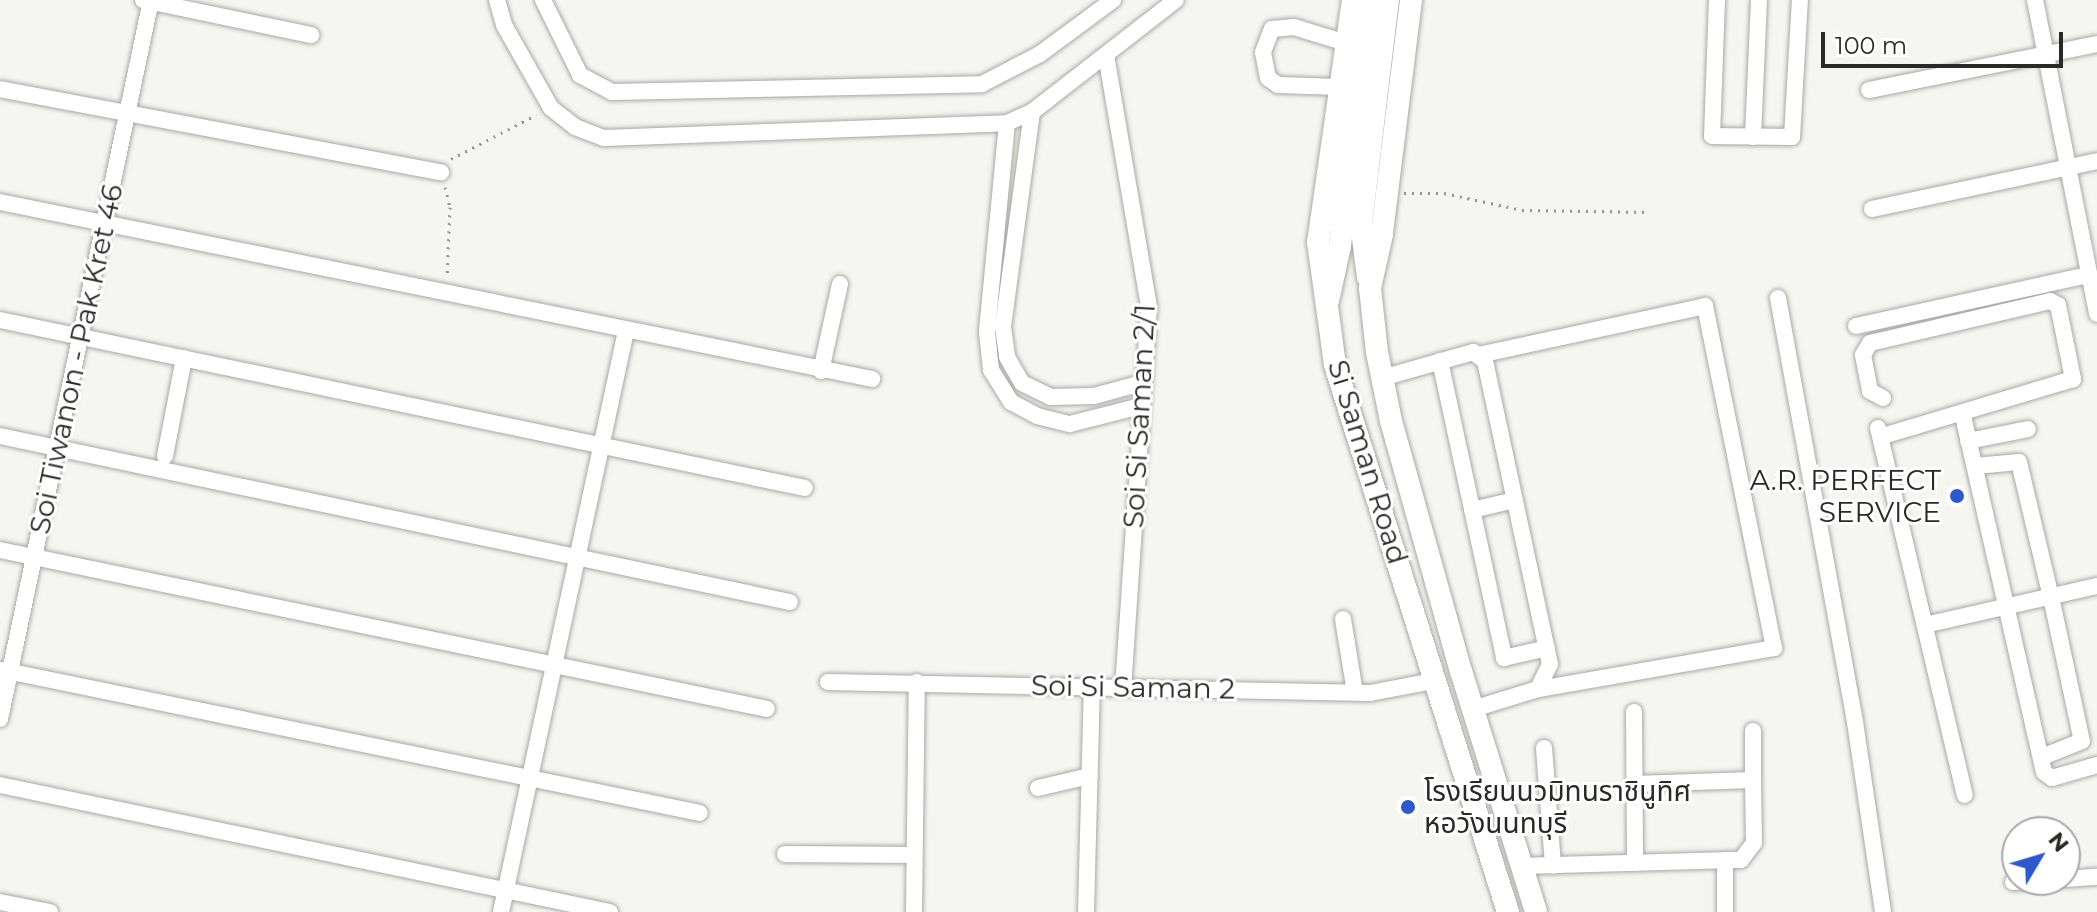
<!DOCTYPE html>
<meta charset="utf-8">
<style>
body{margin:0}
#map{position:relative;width:2097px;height:912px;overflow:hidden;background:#f5f6f2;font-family:Montserrat,"Noto Sans Thai",sans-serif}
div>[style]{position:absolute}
.path>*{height:3px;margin-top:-1.5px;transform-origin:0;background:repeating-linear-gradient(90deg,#949592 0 2px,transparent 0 8px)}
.roads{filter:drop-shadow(0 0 2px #a8a9a5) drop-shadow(0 0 2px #a8a9a5)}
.minor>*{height:16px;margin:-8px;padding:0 8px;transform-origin:8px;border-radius:8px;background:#fff}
.major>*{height:22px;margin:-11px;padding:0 11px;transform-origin:11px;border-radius:11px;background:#fff}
.dots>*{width:22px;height:22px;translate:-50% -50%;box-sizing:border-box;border:4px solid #fff;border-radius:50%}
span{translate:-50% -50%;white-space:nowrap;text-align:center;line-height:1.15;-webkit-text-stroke:6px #fff;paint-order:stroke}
.street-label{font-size:28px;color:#292927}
.poi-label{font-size:28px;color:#292927}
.right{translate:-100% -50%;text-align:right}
.left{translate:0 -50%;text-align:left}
.north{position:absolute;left:2001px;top:816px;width:80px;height:80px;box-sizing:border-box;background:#fff;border:2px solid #a9a9a9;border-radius:50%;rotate:52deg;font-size:22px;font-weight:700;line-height:32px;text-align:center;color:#292927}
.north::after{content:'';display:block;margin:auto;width:28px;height:36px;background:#2e5ac9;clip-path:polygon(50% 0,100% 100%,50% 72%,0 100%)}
.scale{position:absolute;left:1821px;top:32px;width:242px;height:36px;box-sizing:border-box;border:4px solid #292927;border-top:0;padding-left:10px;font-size:24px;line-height:28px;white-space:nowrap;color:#292927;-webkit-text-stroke:6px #fff;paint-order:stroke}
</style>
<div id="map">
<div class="path">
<div style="left:451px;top:159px;width:96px;rotate:-27.4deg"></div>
<div style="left:445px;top:187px;width:21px;rotate:76deg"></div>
<div style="left:450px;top:207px;width:71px;rotate:92.4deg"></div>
<div style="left:1404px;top:193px;width:40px"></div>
<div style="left:1444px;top:193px;width:80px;rotate:12.3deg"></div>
<div style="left:1522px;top:210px;width:127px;rotate:0.9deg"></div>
</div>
<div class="roads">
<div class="minor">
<div style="left:143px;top:0;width:172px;rotate:11.8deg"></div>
<div style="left:497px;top:0;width:26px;rotate:74deg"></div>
<div style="left:504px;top:25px;width:95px;rotate:60.5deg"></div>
<div style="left:551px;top:108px;width:31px;rotate:38deg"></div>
<div style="left:575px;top:127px;width:31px;rotate:21deg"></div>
<div style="left:604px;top:138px;width:403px;rotate:-2.1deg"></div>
<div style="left:1007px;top:123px;width:27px;rotate:-24deg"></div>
<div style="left:1032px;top:112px;width:182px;rotate:-37.9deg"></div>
<div style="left:543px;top:0;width:84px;rotate:63.7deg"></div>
<div style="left:580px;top:75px;width:36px;rotate:28deg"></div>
<div style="left:612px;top:92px;width:370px;rotate:-1.2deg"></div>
<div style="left:982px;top:84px;width:65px;rotate:-27.3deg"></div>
<div style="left:1040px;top:54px;width:91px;rotate:-36.5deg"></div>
<div style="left:1717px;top:0;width:136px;rotate:92.1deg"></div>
<div style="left:1712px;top:136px;width:80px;rotate:0.7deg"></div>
<div style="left:1792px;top:137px;width:137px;rotate:-86.7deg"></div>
<div style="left:2035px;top:0;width:320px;rotate:78.8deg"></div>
<div style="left:1106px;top:55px;width:256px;rotate:80.3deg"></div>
<div style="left:1149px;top:307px;width:378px;rotate:93.9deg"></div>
<div style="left:1340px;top:87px;width:62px;rotate:-178.2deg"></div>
<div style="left:1278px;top:85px;width:12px;rotate:-145deg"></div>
<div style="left:1268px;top:78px;width:26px;rotate:-101deg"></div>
<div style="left:1263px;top:52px;width:25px;rotate:-69deg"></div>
<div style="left:1272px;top:29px;width:22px;rotate:-5deg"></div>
<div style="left:1294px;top:27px;width:54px;rotate:17.1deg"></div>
<div style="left:0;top:89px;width:449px;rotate:10.7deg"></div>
<div style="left:1869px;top:90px;width:233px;rotate:-11.4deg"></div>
<div style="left:1032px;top:112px;width:217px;rotate:97.7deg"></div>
<div style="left:1003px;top:327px;width:30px;rotate:82deg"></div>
<div style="left:1007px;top:357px;width:30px;rotate:60deg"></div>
<div style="left:1022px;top:383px;width:32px;rotate:26deg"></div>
<div style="left:1051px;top:397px;width:43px;rotate:-1.3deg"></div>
<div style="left:1094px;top:396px;width:50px;rotate:-15.2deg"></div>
<div style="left:1007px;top:123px;width:210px;rotate:95.5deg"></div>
<div style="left:987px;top:332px;width:38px;rotate:84deg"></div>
<div style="left:991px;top:370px;width:38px;rotate:58deg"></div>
<div style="left:1011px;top:402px;width:30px;rotate:28deg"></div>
<div style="left:1037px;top:416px;width:34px;rotate:14deg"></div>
<div style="left:1070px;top:424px;width:73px;rotate:-14.2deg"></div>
<div style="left:1753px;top:137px;width:137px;rotate:-87.5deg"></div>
<div style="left:0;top:202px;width:890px;rotate:11.47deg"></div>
<div style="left:1872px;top:209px;width:230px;rotate:-12deg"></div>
<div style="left:1778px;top:298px;width:431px;rotate:79.7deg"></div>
<div style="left:1855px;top:722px;width:192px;rotate:81.6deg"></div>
<div style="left:0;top:320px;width:822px;rotate:11.79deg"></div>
<div style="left:1856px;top:326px;width:238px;rotate:-12.4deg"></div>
<div style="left:1479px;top:355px;width:231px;rotate:-12.2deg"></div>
<div style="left:1705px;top:306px;width:349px;rotate:78.6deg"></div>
<div style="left:1774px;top:648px;width:240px;rotate:170.1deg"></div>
<div style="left:1440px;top:361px;width:304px;rotate:77.8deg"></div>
<div style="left:1504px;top:658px;width:44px;rotate:-13.1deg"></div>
<div style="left:821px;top:371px;width:89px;rotate:-77.7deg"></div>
<div style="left:1382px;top:378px;width:95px;rotate:-15.9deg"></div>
<div style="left:1473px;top:352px;width:15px;rotate:37deg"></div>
<div style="left:1485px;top:361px;width:310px;rotate:77.9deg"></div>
<div style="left:1550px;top:664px;width:28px;rotate:116deg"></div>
<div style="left:1538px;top:689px;width:68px;rotate:162.9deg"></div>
<div style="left:1883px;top:398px;width:15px;rotate:-152deg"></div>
<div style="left:1870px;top:391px;width:37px;rotate:-101deg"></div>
<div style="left:1863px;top:355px;width:14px;rotate:-60deg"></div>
<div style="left:1870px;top:343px;width:185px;rotate:-13.1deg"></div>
<div style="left:2050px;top:301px;width:9px;rotate:27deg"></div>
<div style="left:2058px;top:305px;width:76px;rotate:78.5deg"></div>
<div style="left:2073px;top:379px;width:198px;rotate:163.3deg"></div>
<div style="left:1963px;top:416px;width:365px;rotate:77.2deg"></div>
<div style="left:2044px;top:772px;width:10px;rotate:37deg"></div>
<div style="left:2052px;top:778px;width:47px;rotate:-16.1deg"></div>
<div style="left:1878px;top:428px;width:377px;rotate:76.7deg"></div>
<div style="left:0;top:436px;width:807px;rotate:11.87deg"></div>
<div style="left:1968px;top:441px;width:61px;rotate:-11.3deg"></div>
<div style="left:165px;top:456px;width:100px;rotate:-79deg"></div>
<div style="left:1975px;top:466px;width:44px;rotate:-5.2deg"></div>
<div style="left:2019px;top:462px;width:139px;rotate:76.7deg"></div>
<div style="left:2051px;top:597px;width:147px;rotate:77.9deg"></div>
<div style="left:2082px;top:741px;width:43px;rotate:158.2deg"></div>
<div style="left:1472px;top:510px;width:44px;rotate:-13.1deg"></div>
<div style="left:0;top:550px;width:783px;rotate:11.71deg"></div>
<div style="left:1343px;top:619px;width:74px;rotate:80.7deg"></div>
<div style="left:1925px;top:625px;width:176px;rotate:-12.8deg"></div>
<div style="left:2px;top:670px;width:712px;rotate:11.58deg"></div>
<div style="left:828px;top:682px;width:542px;rotate:1.16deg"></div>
<div style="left:1370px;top:693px;width:69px;rotate:-10.8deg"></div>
<div style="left:1634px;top:712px;width:151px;rotate:89.6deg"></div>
<div style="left:0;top:719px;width:735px;rotate:-78.14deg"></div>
<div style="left:1544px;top:748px;width:118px;rotate:85.6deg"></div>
<div style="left:1753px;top:780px;width:49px;rotate:-90deg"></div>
<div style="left:0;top:785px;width:623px;rotate:11.76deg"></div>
<div style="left:1038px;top:788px;width:53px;rotate:-13deg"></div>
<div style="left:785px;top:854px;width:129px;rotate:0.4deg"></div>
<div style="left:1521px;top:866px;width:220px;rotate:-1.6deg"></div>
<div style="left:1741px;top:860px;width:21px;rotate:-53deg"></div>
<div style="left:1754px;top:843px;width:63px;rotate:-90.9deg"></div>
<div style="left:1753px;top:780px;width:118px;rotate:178.1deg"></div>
<div style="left:2065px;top:879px;width:32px;rotate:-4deg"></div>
<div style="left:2013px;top:882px;width:34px;rotate:-3deg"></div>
<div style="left:0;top:902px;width:51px;rotate:11.3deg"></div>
<div style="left:501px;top:912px;width:594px;rotate:-77.86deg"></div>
<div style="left:914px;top:912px;width:230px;rotate:-89.3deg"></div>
<div style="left:1086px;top:912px;width:226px;rotate:-88.5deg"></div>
<div style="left:1725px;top:912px;width:52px;rotate:-90deg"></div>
</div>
<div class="major">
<div style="left:1353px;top:0;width:245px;rotate:98.2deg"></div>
<div style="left:1318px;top:242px;width:124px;rotate:82.1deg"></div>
<div style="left:1335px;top:365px;width:574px;rotate:72.45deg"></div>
<div style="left:1411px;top:0;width:236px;rotate:97.1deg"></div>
<div style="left:1382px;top:234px;width:55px;rotate:102.5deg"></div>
<div style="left:1370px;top:288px;width:64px;rotate:83.8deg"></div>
<div style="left:1377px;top:352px;width:70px;rotate:78.5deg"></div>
<div style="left:1391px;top:421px;width:260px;rotate:74.4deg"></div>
<div style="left:1461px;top:671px;width:252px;rotate:72.7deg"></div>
<div style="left:1368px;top:277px;width:54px;rotate:-97.4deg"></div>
<div style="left:1361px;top:223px;width:225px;rotate:-83.1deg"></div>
<div style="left:1328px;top:301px;width:56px;rotate:-77.7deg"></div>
<div style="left:1340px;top:246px;width:248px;rotate:-83.5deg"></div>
</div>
</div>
<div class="dots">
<div style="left:1957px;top:496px;background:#2e5ac9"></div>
<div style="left:1408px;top:807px;background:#2e5ac9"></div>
</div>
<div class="street-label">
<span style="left:76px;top:359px;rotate:-78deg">Soi Tiwanon - Pak Kret 46</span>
<span style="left:1139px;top:416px;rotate:-87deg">Soi Si Saman 2/1</span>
<span style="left:1368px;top:462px;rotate:73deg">Si Saman Road</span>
<span style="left:1133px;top:687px;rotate:1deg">Soi Si Saman 2</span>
</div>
<div class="poi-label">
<span class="right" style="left:1941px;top:496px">A.R. PERFECT<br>SERVICE</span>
<span class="left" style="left:1424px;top:807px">โรงเรียนนวมิทนราชินูทิศ<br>หอวังนนทบุรี</span>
</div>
<div class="north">N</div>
<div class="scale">100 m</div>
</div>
